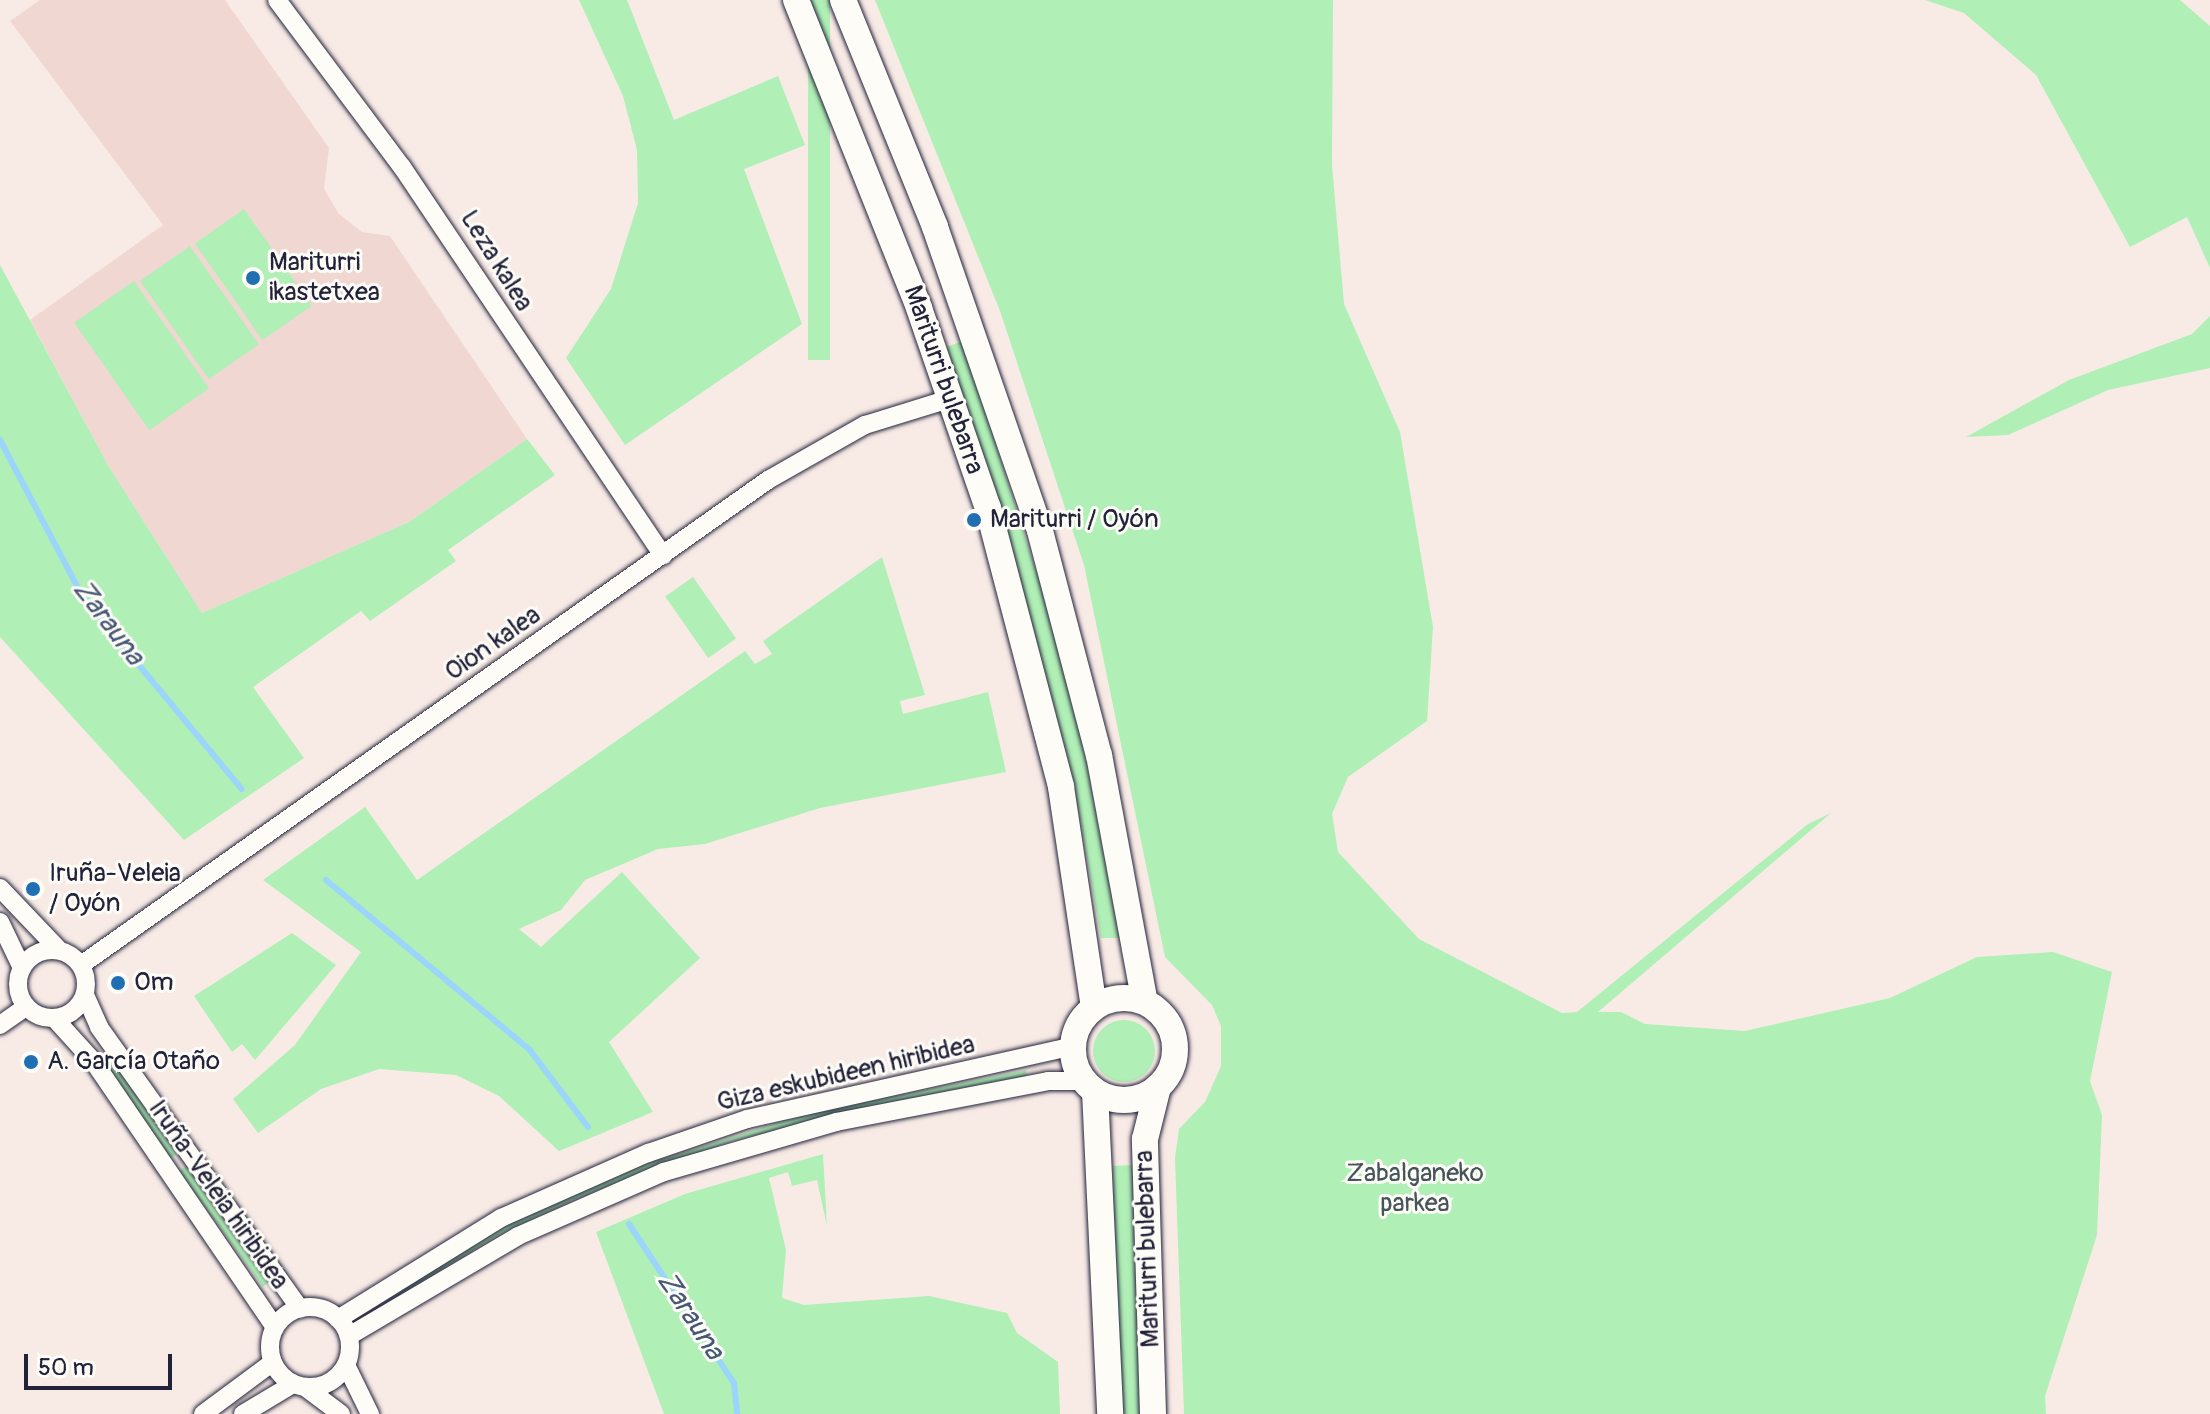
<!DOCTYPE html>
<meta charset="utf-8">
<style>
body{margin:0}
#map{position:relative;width:2210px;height:1414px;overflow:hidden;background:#f8ebe6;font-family:Pangolin,sans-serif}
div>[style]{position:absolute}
.built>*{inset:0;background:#f1d7d2}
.green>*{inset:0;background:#b0efb6;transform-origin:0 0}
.round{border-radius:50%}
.stream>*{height:6px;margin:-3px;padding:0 3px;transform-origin:3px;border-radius:3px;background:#9bd5fb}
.roads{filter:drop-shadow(0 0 2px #22223b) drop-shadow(0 0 2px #22223b)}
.street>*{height:18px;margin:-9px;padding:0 9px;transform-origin:9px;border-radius:9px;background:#fdfcf7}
.street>.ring{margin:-9px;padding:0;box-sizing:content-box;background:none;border:18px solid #fdfcf7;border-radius:50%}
.secondary>*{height:26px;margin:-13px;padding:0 13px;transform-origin:13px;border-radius:13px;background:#fdfcf7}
.secondary>.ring{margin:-13px;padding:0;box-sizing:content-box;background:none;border:26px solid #fdfcf7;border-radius:50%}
.dots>*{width:22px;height:22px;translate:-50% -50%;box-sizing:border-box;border:4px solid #fdfcf7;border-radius:50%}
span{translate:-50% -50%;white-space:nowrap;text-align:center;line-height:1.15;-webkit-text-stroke:6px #fdfcf7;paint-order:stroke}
.street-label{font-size:26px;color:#22223b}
.poi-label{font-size:26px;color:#22223b}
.left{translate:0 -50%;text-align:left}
.park-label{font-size:26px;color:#46555a}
.water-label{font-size:28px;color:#465875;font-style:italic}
.scale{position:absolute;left:24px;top:1354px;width:148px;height:36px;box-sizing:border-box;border:4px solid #22223b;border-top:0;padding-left:10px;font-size:24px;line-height:28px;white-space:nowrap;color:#22223b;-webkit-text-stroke:6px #fdfcf7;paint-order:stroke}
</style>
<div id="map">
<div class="built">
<div style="clip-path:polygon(40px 0,225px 0,329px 148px,324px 189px,339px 214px,362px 232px,390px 236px,527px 439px,409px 522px,202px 613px,109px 467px,30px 320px,163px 225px,10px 21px)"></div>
</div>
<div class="green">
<div style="clip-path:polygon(579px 0,627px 0,674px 120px,778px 76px,805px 145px,744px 169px,802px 324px,625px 445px,566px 358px,611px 289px,638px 203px,637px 150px,623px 96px)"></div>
<div style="left:808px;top:0;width:22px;height:360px"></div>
<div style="clip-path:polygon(875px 0,1333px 0,1332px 165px,1344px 304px,1400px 432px,1433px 627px,1427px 721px,1348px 777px,1332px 814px,1338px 852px,1419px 939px,1562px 1013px,1577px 1012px,1808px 824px,1831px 813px,1598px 1012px,1621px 1012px,1645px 1024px,1745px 1031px,1890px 998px,1977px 957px,2053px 952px,2112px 972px,2090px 1081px,2102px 1115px,2097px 1235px,2045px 1396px,2046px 1414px,1184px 1414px,1175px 1158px,1179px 1129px,1205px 1102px,1221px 1066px,1221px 1026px,1212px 1005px,1165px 957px,1084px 565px,1000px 311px)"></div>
<div style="clip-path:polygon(1925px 0,2180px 0,2210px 26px,2210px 268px,2187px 217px,2130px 247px,2036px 75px,1964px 13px)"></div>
<div style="left:244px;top:209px;width:118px;height:60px;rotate:55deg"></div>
<div style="left:190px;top:246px;width:120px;height:61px;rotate:55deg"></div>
<div style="clip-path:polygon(0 265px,109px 467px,202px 613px,409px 522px,527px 439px,555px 475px,448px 550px,456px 561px,370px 621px,361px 611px,253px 687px,304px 758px,184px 840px,0 637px)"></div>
<div style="left:134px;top:281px;width:131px;height:73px;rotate:55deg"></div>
<div style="clip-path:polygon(2210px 316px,2210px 368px,2108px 390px,2008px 435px,1966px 437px,2069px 380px,2192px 334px)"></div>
<div style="clip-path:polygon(963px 341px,1070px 678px,1120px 938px,1101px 938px,1073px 779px,1041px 658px,1007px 531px,944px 348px)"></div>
<div style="clip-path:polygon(882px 557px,925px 695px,900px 701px,903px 714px,988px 692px,1006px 772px,820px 808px,705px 844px,658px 849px,585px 880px,561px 910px,519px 929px,541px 947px,622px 872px,700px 958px,609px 1042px,653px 1112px,559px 1151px,499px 1096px,456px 1075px,379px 1069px,321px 1089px,258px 1133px,233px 1099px,295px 1045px,361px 952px,263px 880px,365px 807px,417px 880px,745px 651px,755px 664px,772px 654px,763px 641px)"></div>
<div style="left:693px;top:577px;width:75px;height:34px;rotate:55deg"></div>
<div style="clip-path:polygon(292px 933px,336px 965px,255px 1060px,242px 1044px,232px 1052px,194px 996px)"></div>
<div class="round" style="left:1093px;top:1020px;width:62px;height:62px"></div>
<div style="left:110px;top:1058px;width:117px;height:9px;rotate:55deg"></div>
<div style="clip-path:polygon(1026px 1070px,1027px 1077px,734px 1140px,575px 1199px,497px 1236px,391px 1300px,386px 1294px,507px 1224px,645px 1164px,809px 1113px)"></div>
<div style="clip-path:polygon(823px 1154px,827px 1226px,817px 1180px,792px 1186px,788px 1172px,769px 1178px,786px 1250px,782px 1298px,804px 1305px,929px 1296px,1007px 1313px,1017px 1333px,1058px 1362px,1060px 1414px,664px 1414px,596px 1232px,685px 1194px)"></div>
<div style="clip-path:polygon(1132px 1165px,1141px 1414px,1118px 1414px,1113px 1166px)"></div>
<div style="clip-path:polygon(186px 1166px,268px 1283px,263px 1287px,179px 1171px)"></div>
</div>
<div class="stream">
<div style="left:0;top:440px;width:180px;rotate:62.2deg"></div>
<div style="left:84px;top:599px;width:247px;rotate:50.3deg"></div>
<div style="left:326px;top:880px;width:264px;rotate:39.8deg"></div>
<div style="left:529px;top:1049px;width:98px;rotate:52.9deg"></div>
<div style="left:629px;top:1224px;width:191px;rotate:56.6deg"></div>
<div style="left:734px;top:1383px;width:31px;rotate:84deg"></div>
</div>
<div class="roads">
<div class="street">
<div style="left:277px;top:0;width:209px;rotate:53.2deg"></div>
<div style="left:402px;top:167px;width:468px;rotate:56.1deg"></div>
<div style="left:0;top:888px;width:86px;rotate:46.4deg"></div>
<div style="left:0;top:922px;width:51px;rotate:64.4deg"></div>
<div class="ring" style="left:18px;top:950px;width:50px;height:50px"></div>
<div style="left:81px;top:965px;width:841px;rotate:-35.22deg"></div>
<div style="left:768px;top:480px;width:112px;rotate:-29.6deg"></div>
<div style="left:865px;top:425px;width:91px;rotate:-17.2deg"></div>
<div style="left:85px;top:995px;width:35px;rotate:66deg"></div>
<div style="left:99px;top:1027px;width:346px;rotate:54.5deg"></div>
<div style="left:55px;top:1019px;width:58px;rotate:47.8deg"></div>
<div style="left:94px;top:1062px;width:321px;rotate:55.7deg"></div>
<div style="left:0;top:1025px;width:32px;rotate:-35deg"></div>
<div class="ring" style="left:270px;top:1307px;width:62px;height:62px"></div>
<div style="left:338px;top:1319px;width:192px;rotate:-31.8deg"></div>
<div style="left:501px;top:1218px;width:161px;rotate:-23.9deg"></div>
<div style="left:648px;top:1153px;width:105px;rotate:-19deg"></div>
<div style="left:747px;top:1119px;width:334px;rotate:-12.6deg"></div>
<div style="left:349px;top:1336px;width:196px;rotate:-30.6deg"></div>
<div style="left:518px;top:1236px;width:159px;rotate:-23.7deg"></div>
<div style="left:664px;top:1172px;width:179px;rotate:-16.2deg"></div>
<div style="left:836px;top:1122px;width:216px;rotate:-10.9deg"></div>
<div style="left:1048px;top:1081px;width:36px"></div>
<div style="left:346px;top:1365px;width:55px;rotate:63.9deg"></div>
<div style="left:305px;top:1387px;width:45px;rotate:36.9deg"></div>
<div style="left:203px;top:1414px;width:87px;rotate:-36.6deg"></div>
<div style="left:243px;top:1414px;width:58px;rotate:-31deg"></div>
</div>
<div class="secondary">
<div style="left:796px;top:0;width:332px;rotate:68.2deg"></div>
<div style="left:919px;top:308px;width:212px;rotate:71deg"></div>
<div style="left:988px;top:508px;width:288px;rotate:75.3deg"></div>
<div style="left:1061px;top:787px;width:222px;rotate:81.5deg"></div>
<div style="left:843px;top:0;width:245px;rotate:67.9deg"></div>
<div style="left:935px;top:227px;width:318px;rotate:70.9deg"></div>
<div style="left:1039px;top:527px;width:236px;rotate:75.3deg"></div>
<div style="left:1099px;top:755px;width:251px;rotate:79.5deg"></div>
<div class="ring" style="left:1073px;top:998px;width:76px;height:76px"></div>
<div style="left:1095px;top:1091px;width:323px;rotate:87.3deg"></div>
<div style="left:1153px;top:1414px;width:275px;rotate:-91.7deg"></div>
<div style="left:1145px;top:1139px;width:54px;rotate:-76deg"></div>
</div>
</div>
<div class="dots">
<div style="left:253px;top:278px;background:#1f6fb2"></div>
<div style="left:974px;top:520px;background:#1f6fb2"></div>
<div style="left:33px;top:889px;background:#1f6fb2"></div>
<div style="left:118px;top:983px;background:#1f6fb2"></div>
<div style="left:31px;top:1062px;background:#1f6fb2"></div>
</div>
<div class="street-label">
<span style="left:496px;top:261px;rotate:58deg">Leza kalea</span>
<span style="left:943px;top:380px;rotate:71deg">Mariturri bulebarra</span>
<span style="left:493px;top:644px;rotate:-35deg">Oion kalea</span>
<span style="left:846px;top:1074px;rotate:-13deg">Giza eskubideen hiribidea</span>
<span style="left:218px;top:1195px;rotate:55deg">Iruña-Veleia hiribidea</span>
<span style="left:1148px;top:1249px;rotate:-92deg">Mariturri bulebarra</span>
</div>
<div class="poi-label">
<span class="left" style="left:269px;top:278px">Mariturri<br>ikastetxea</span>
<span class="left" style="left:990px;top:520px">Mariturri / Oyón</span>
<span class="left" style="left:49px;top:889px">Iruña-Veleia<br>/ Oyón</span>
<span class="left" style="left:134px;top:983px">Om</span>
<span class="left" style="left:47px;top:1062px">A. García Otaño</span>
</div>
<div class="park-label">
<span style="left:1415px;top:1189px">Zabalganeko<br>parkea</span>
</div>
<div class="water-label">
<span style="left:108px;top:623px;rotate:53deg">Zarauna</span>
<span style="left:690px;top:1316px;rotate:57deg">Zarauna</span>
</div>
<div class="scale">50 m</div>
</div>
